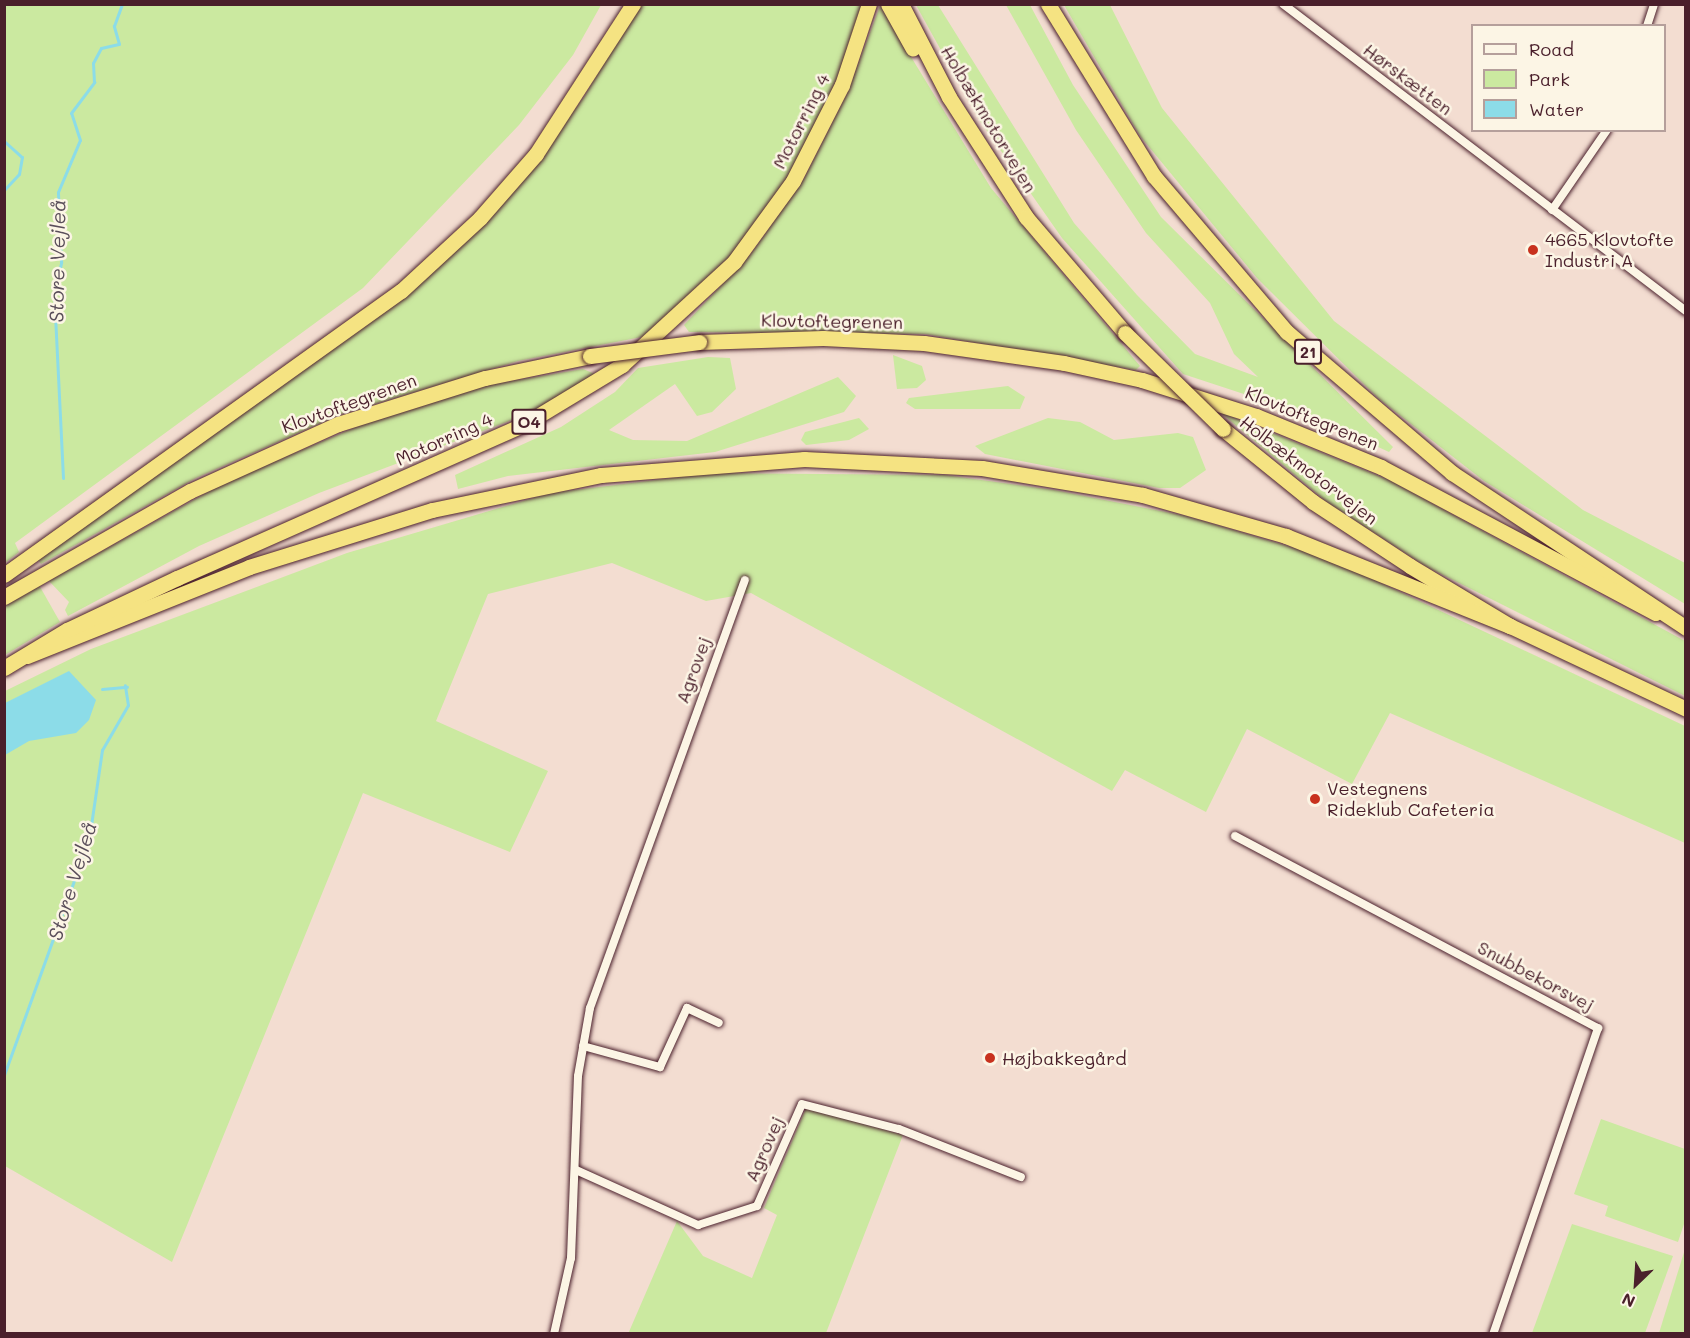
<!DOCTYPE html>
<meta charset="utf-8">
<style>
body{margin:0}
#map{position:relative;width:1690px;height:1338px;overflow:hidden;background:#f3ddd1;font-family:Mali,sans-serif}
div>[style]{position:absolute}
.green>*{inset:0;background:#cbe9a0}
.water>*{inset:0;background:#8cdce8}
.stream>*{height:3px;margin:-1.5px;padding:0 1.5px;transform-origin:1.5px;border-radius:1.5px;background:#8cdce8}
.roads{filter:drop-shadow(0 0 2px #4a1f2b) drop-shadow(0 0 2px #4a1f2b)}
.street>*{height:8px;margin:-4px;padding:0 4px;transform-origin:4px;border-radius:4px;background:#fcf5e5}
.highway>*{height:15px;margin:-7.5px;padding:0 7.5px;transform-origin:7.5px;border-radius:7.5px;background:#f5e382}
.bridges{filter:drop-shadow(0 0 2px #4a1f2b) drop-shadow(0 0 2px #4a1f2b)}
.highway-bridge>*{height:15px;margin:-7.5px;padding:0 7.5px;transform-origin:7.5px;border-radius:7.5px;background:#f5e382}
.dots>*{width:16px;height:16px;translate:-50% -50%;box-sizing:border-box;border:3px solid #fcf5e5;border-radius:50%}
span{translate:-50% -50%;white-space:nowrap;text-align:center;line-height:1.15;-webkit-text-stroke:5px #fcf5e5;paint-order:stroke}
.shield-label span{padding:2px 4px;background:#fcf5e5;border:2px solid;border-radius:4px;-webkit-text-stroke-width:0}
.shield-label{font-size:16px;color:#4a1f2b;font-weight:700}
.street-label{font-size:18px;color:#4a1f2b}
.poi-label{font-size:18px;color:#4a1f2b}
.left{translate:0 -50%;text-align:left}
.water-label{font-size:20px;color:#5a4e5a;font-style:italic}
.frame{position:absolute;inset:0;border:6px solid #4a1f2b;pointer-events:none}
.legend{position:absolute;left:1471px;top:24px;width:195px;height:108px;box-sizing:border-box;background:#fcf5e5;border:2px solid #b59f9b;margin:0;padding:8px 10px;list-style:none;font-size:18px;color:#4a1f2b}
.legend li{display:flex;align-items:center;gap:12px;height:30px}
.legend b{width:30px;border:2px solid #b59f9b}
.north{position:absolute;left:1606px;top:1254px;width:60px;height:60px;-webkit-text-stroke:4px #fcf5e5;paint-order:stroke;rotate:205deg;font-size:16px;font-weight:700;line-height:24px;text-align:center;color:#4a1f2b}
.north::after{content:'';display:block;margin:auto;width:21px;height:27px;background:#4a1f2b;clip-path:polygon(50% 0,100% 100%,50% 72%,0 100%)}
</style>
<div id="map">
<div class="green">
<div style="clip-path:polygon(4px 5px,601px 5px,573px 55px,519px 125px,363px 288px,15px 543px,19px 552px,5px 563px)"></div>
<div style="clip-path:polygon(639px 5px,865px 5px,848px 56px,791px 173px,729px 259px,652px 335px,518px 361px,341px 414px,196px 478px,41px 564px,37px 559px,402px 296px,540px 157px,584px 97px)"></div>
<div style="clip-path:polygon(916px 5px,938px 5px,1074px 223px,1137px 295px,1195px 354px,1258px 377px,1234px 354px,1210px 303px,1146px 233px,1076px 130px,1006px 5px,1030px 5px,1073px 85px,1161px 217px,1393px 447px,1389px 452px,1311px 416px,1183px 374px,1062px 238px,980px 121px)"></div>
<div style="clip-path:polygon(1064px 5px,1110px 5px,1162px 108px,1334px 321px,1583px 510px,1685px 563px,1685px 604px,1484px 481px,1379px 399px,1257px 278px,1140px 136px)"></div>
<div style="clip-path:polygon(880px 6px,991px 188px,1140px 366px,1136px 370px,925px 334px,689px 332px,684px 325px,751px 254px,804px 179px,847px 94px)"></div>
<div style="clip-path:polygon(893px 355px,922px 366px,926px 380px,917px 388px,897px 389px)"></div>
<div style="clip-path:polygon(708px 357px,730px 358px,736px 389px,712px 412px,697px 416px,675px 384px,609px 430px,633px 440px,687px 441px,838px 377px,856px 396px,844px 412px,715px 452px,508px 476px,458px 489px,455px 475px,561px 427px,615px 392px,638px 368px)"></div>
<div style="clip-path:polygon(583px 369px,595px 374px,546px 407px,319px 493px,199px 546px,68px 616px,65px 610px,69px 602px,49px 581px,224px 483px,394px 411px,475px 387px)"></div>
<div style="clip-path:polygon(1008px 386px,1025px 397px,1020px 409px,915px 409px,906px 403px,909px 398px)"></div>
<div style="clip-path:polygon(1220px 412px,1389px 480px,1685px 641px,1685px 696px,1427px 567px,1327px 502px)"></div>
<div style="clip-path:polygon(859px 418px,869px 429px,849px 440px,806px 445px,801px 440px,805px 432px)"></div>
<div style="clip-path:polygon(1048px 418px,1080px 422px,1114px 440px,1178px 433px,1193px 437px,1206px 470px,1180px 488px,1159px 488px,985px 454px,975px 446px)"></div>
<div style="clip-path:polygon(713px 473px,945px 475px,1054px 490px,1186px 516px,1328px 558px,1685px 726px,1685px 843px,1390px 713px,1352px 784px,1247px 729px,1206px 812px,1125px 770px,1112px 791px,751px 593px,706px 601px,612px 563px,488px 594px,436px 721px,548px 771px,510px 852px,363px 793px,172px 1262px,5px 1166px,5px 691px,91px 649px,347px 553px,550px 493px)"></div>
<div style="clip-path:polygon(39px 585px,60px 622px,5px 655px,5px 606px)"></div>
<div style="clip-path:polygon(806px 1108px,903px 1135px,826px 1333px,628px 1334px,677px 1221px,703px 1256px,752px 1278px,777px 1215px,764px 1208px)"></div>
<div style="clip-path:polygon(1601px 1119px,1685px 1149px,1685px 1221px,1678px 1242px,1605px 1216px,1608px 1206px,1574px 1194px)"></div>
<div style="clip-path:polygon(1572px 1224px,1673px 1256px,1645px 1333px,1532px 1333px)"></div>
<div style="clip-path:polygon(1685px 1249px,1685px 1333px,1659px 1333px)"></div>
</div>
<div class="water">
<div style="clip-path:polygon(69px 671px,96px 700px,89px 720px,76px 733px,29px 741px,5px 755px,5px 703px)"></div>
</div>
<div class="stream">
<div style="left:4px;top:141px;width:24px;rotate:42deg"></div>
<div style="left:22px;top:157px;width:17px;rotate:100deg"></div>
<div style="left:19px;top:174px;width:22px;rotate:133deg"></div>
<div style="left:63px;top:478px;width:182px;rotate:-92.8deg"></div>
<div style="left:54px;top:296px;width:35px;rotate:-78deg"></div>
<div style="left:61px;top:262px;width:70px;rotate:-92.5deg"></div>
<div style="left:58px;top:192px;width:56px;rotate:-67.1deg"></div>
<div style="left:80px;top:140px;width:28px;rotate:-108deg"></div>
<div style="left:71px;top:113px;width:39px;rotate:-53deg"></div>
<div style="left:94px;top:82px;width:19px;rotate:-93deg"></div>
<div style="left:93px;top:63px;width:17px;rotate:-62deg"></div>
<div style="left:101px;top:48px;width:18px;rotate:-13deg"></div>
<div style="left:119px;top:44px;width:19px;rotate:-106deg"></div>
<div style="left:114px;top:26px;width:23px;rotate:-70deg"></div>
<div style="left:102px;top:689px;width:25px;rotate:-5deg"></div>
<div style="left:4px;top:1075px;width:251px;rotate:-70.2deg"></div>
<div style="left:89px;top:839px;width:90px;rotate:-81.7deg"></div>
<div style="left:102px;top:750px;width:52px;rotate:-60deg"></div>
<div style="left:128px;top:705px;width:20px;rotate:-99deg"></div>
</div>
<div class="roads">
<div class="street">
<div style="left:1283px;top:4px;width:507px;rotate:37.3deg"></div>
<div style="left:1647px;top:26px;width:23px;rotate:-72deg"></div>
<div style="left:1552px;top:210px;width:97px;rotate:-55.5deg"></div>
<div style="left:1235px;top:836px;width:411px;rotate:27.9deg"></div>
<div style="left:1598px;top:1028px;width:324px;rotate:108.9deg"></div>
<div style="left:583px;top:1046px;width:80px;rotate:15.3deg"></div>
<div style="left:660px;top:1067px;width:65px;rotate:-65.4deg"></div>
<div style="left:687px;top:1008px;width:35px;rotate:25deg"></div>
<div style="left:576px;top:1170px;width:134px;rotate:24.3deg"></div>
<div style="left:698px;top:1225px;width:62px;rotate:-17.9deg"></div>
<div style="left:757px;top:1206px;width:111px;rotate:-66.2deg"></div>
<div style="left:802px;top:1104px;width:100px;rotate:14.5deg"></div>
<div style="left:899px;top:1129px;width:131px;rotate:21.5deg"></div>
<div style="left:554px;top:1334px;width:78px;rotate:-77.4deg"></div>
<div style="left:571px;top:1258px;width:182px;rotate:-87.8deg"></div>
<div style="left:578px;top:1076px;width:69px;rotate:-80deg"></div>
<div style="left:590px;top:1008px;width:455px;rotate:-70.1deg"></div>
</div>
<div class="highway">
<div style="left:888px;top:4px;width:51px;rotate:60.9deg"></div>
<div style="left:901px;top:4px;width:105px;rotate:62.7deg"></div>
<div style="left:949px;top:97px;width:143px;rotate:57.3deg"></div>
<div style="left:1026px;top:217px;width:153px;rotate:49.5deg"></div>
<div style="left:1048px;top:4px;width:202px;rotate:58.4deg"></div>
<div style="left:1154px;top:176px;width:205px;rotate:49.6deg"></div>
<div style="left:1287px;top:332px;width:217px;rotate:40.5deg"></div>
<div style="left:1452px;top:473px;width:281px;rotate:33.5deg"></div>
<div style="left:699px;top:342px;width:124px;rotate:-1.8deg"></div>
<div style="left:823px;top:338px;width:101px;rotate:2.8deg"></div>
<div style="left:924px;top:343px;width:141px;rotate:8.1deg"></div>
<div style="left:1064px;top:363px;width:80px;rotate:12.3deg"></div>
<div style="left:1142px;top:380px;width:120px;rotate:17.5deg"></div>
<div style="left:1256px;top:416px;width:135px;rotate:22.2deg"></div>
<div style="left:1381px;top:467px;width:311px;rotate:28deg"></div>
<div style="left:1223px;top:429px;width:116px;rotate:39deg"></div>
<div style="left:1313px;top:502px;width:116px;rotate:33.4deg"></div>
<div style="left:1410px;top:566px;width:117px;rotate:31deg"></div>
<div style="left:1510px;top:626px;width:195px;rotate:25.2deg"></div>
<div style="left:4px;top:575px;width:488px;rotate:-35.6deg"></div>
<div style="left:401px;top:291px;width:108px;rotate:-42.7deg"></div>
<div style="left:480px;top:218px;width:85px;rotate:-48.8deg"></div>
<div style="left:536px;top:154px;width:179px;rotate:-57.1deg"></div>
<div style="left:4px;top:597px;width:214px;rotate:-29.7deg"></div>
<div style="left:190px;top:491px;width:162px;rotate:-24.4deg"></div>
<div style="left:338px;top:424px;width:154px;rotate:-17.4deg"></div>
<div style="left:485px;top:378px;width:107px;rotate:-11.8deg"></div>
<div style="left:27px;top:656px;width:239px;rotate:-21.8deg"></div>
<div style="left:249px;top:567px;width:192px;rotate:-17.3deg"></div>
<div style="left:432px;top:510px;width:173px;rotate:-11.7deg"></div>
<div style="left:601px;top:475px;width:204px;rotate:-4.5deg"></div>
<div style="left:804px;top:459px;width:178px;rotate:2.9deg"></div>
<div style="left:982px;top:468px;width:163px;rotate:9.5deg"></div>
<div style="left:1143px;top:495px;width:149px;rotate:16deg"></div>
<div style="left:1286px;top:536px;width:241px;rotate:21.9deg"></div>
<div style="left:4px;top:668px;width:74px;rotate:-31.1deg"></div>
<div style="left:67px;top:630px;width:122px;rotate:-25.3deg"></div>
<div style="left:177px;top:578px;width:378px;rotate:-23.9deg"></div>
<div style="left:523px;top:425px;width:116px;rotate:-31.2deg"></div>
<div style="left:622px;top:365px;width:152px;rotate:-42.6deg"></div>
<div style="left:734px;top:262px;width:100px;rotate:-53.9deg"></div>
<div style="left:793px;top:181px;width:108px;rotate:-63deg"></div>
<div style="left:842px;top:85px;width:85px;rotate:-71.6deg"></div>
</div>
</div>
<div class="bridges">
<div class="highway-bridge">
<div style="left:1125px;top:333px;width:137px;rotate:44.4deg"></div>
<div style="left:590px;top:356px;width:110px;rotate:-7.3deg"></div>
</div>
</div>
<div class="dots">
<div style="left:1533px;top:250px;background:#c8321e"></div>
<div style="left:1315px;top:799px;background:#c8321e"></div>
<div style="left:990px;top:1058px;background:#c8321e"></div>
</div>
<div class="shield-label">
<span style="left:1308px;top:352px">21</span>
<span style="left:529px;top:422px">O4</span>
</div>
<div class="street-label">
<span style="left:1408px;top:79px;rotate:37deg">Hørskætten</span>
<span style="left:989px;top:119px;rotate:59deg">Holbækmotorvejen</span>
<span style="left:801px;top:121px;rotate:-63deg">Motorring 4</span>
<span style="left:832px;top:321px;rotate:1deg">Klovtoftegrenen</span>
<span style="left:349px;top:403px;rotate:-20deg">Klovtoftegrenen</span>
<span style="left:1312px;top:418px;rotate:22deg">Klovtoftegrenen</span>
<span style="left:444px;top:439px;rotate:-24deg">Motorring 4</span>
<span style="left:1309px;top:470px;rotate:37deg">Holbækmotorvejen</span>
<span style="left:693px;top:670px;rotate:-70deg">Agrovej</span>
<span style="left:1536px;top:976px;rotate:28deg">Snubbekorsvej</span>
<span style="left:764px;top:1149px;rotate:-66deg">Agrovej</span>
</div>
<div class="poi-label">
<span class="left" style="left:1545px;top:250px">4665 Klovtofte<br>Industri A</span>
<span class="left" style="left:1327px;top:799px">Vestegnens<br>Rideklub Cafeteria</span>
<span class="left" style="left:1002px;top:1058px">Højbakkegård</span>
</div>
<div class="water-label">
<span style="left:57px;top:261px;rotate:-89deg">Store Vejleå</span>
<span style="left:72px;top:881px;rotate:-73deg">Store Vejleå</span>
</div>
<div class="frame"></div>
<ul class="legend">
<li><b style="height:8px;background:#fcf5e5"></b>Road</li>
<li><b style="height:16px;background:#cbe9a0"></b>Park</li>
<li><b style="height:16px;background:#8cdce8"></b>Water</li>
</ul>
<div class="north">N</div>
</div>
